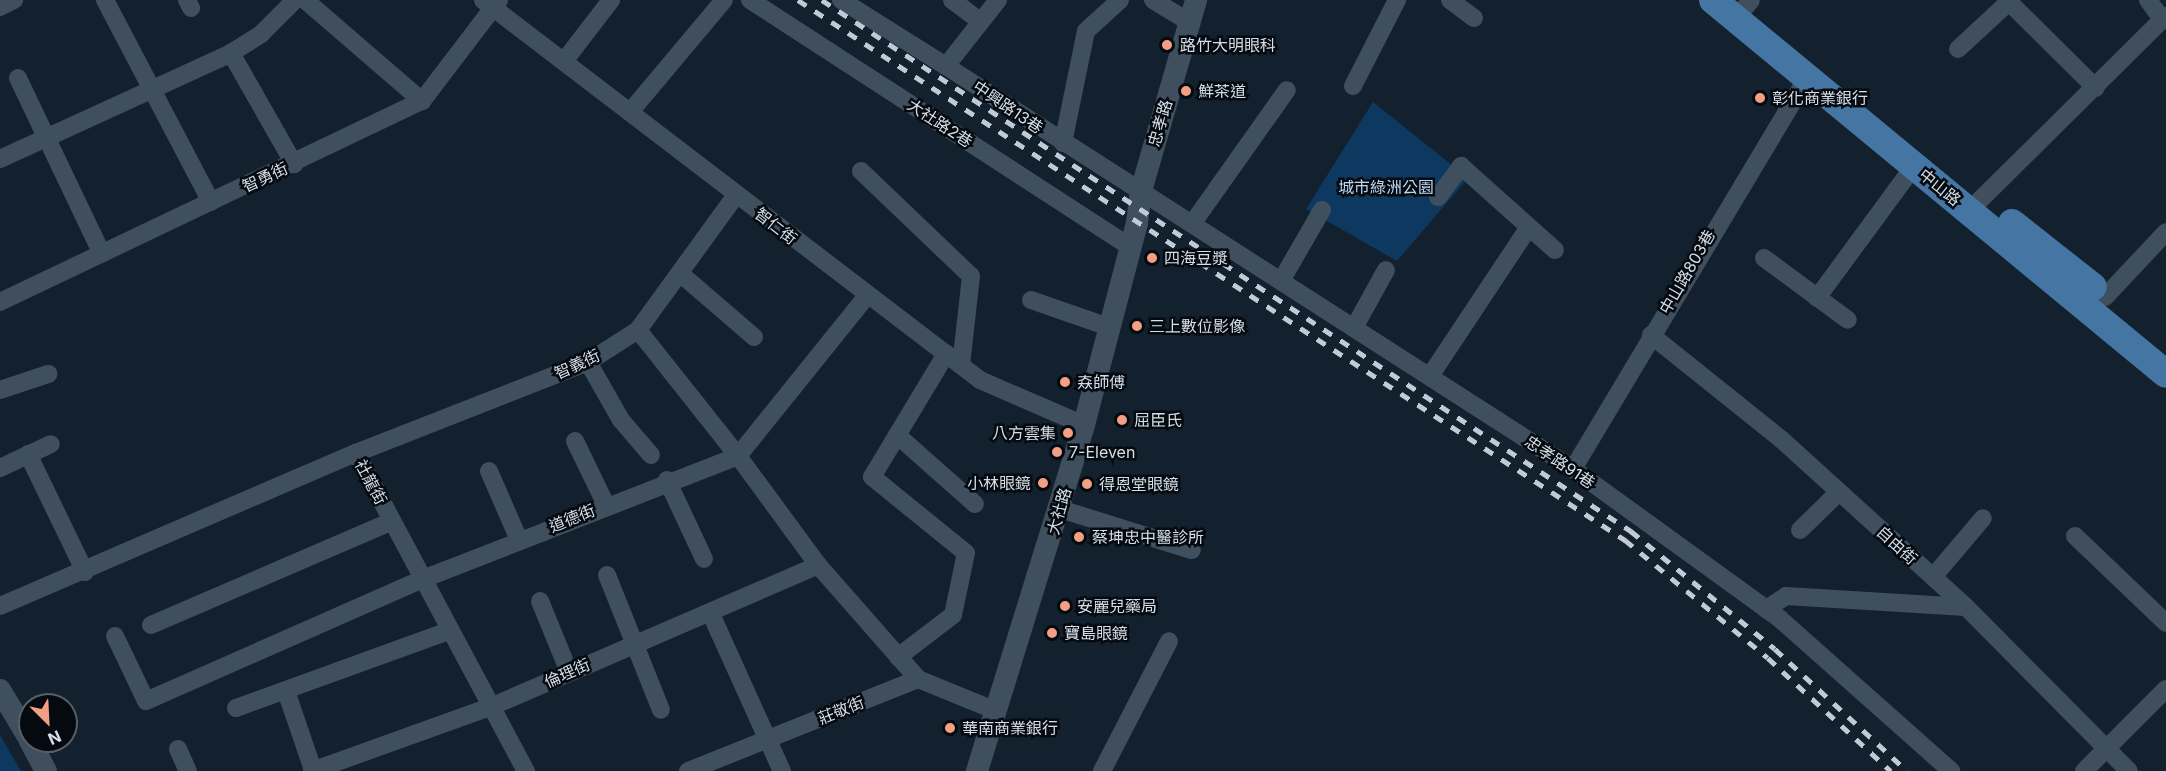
<!DOCTYPE html>
<meta charset="utf-8">
<style>
body{margin:0}
#map{position:relative;width:2166px;height:771px;overflow:hidden;background:#13212f;font-family:Inter,"Noto Sans TC",sans-serif}
div>[style]{position:absolute}
.green>*{inset:0;background:#0d3960}
.minor>*{height:18px;margin:-9px;padding:0 9px;transform-origin:9px;border-radius:9px;background:#404f5e}
.tertiary>*{height:22px;margin:-11px;padding:0 11px;transform-origin:11px;border-radius:11px;background:#404f5e}
.primary>*{height:28px;margin:-14px;padding:0 14px;transform-origin:14px;border-radius:14px;background:#4475a3}
.rail>*{height:4.5px;margin-top:-2.25px;transform-origin:0;background:repeating-linear-gradient(90deg,#c1cbd5 0 10px,transparent 0 20px)}
.dots>*{width:16px;height:16px;translate:-50% -50%;box-sizing:border-box;border:3px solid #050a10;border-radius:50%}
span{translate:-50% -50%;white-space:nowrap;text-align:center;line-height:1.15;-webkit-text-stroke:5px #050a10;paint-order:stroke}
.poi-label{font-size:16px;color:#d6dfe8}
.left{translate:0 -50%;text-align:left}
.right{translate:-100% -50%;text-align:right}
.street-label{font-size:16px;color:#d6dfe8}
.park-label{font-size:16px;color:#bbd7f4}
.north{position:absolute;left:18px;top:693px;width:60px;height:60px;box-sizing:border-box;background:#050a10;border:2px solid #595f66;border-radius:50%;rotate:156deg;font-size:16px;font-weight:700;line-height:24px;text-align:center;color:#d6dfe8}
.north::after{content:'';display:block;margin:auto;width:21px;height:27px;background:#f39f83;clip-path:polygon(50% 0,100% 100%,50% 72%,0 100%)}
</style>
<div id="map">
<div class="green">
<div style="clip-path:polygon(1373px 102px,1468px 178px,1397px 261px,1306px 209px)"></div>
<div style="clip-path:polygon(0 735px,21px 771px,0 771px)"></div>
</div>
<div class="minor">
<div style="left:105px;top:0;width:228px;rotate:62.3deg"></div>
<div style="left:187px;top:0;width:9px;rotate:63deg"></div>
<div style="left:305px;top:0;width:155px;rotate:40.8deg"></div>
<div style="left:483px;top:0;width:626px;rotate:37.4deg"></div>
<div style="left:980px;top:380px;width:113px;rotate:23.4deg"></div>
<div style="left:750px;top:0;width:453px;rotate:33deg"></div>
<div style="left:841px;top:0;width:124px;rotate:32.2deg"></div>
<div style="left:952px;top:0;width:35px;rotate:37deg"></div>
<div style="left:998px;top:0;width:84px;rotate:128.2deg"></div>
<div style="left:946px;top:66px;width:745px;rotate:32.73deg"></div>
<div style="left:1573px;top:469px;width:256px;rotate:35.9deg"></div>
<div style="left:1780px;top:619px;width:229px;rotate:41.6deg"></div>
<div style="left:1153px;top:0;width:42px;rotate:31.4deg"></div>
<div style="left:1450px;top:0;width:30px;rotate:37deg"></div>
<div style="left:2148px;top:0;width:24px;rotate:54deg"></div>
<div style="left:2009px;top:2px;width:122px;rotate:44.7deg"></div>
<div style="left:0;top:7px;width:16px;rotate:-27deg"></div>
<div style="left:1736px;top:18px;width:23px;rotate:-50deg"></div>
<div style="left:1958px;top:49px;width:72px;rotate:-42.8deg"></div>
<div style="left:231px;top:53px;width:128px;rotate:60.4deg"></div>
<div style="left:565px;top:60px;width:76px;rotate:-52.5deg"></div>
<div style="left:18px;top:78px;width:193px;rotate:64.5deg"></div>
<div style="left:1353px;top:86px;width:97px;rotate:-62.9deg"></div>
<div style="left:630px;top:112px;width:146px;rotate:-50deg"></div>
<div style="left:1063px;top:143px;width:114px;rotate:-78.4deg"></div>
<div style="left:1086px;top:31px;width:46px;rotate:-42.4deg"></div>
<div style="left:0;top:159px;width:254px;rotate:-24.6deg"></div>
<div style="left:231px;top:53px;width:36px;rotate:-32deg"></div>
<div style="left:261px;top:34px;width:48px;rotate:-45deg"></div>
<div style="left:861px;top:171px;width:152px;rotate:43.7deg"></div>
<div style="left:971px;top:276px;width:90px;rotate:96.4deg"></div>
<div style="left:1438px;top:197px;width:39px;rotate:-53deg"></div>
<div style="left:1461px;top:166px;width:126px;rotate:41.8deg"></div>
<div style="left:1980px;top:200px;width:262px;rotate:-44.7deg"></div>
<div style="left:1192px;top:224px;width:164px;rotate:-54.7deg"></div>
<div style="left:1764px;top:258px;width:104px;rotate:36.4deg"></div>
<div style="left:682px;top:275px;width:95px;rotate:40.7deg"></div>
<div style="left:1281px;top:281px;width:82px;rotate:-60deg"></div>
<div style="left:2105px;top:297px;width:89px;rotate:-46.8deg"></div>
<div style="left:1817px;top:298px;width:164px;rotate:-53.7deg"></div>
<div style="left:1031px;top:300px;width:83px;rotate:19.1deg"></div>
<div style="left:0;top:302px;width:467px;rotate:-25.5deg"></div>
<div style="left:422px;top:101px;width:127px;rotate:-52.7deg"></div>
<div style="left:1354px;top:328px;width:66px;rotate:-61.1deg"></div>
<div style="left:638px;top:330px;width:161px;rotate:51.6deg"></div>
<div style="left:738px;top:456px;width:204px;rotate:-51.2deg"></div>
<div style="left:1651px;top:335px;width:168px;rotate:38.7deg"></div>
<div style="left:1782px;top:440px;width:248px;rotate:42.2deg"></div>
<div style="left:1966px;top:607px;width:231px;rotate:45.2deg"></div>
<div style="left:588px;top:362px;width:67px;rotate:60.4deg"></div>
<div style="left:621px;top:420px;width:46px;rotate:49.4deg"></div>
<div style="left:1430px;top:376px;width:175px;rotate:-56.4deg"></div>
<div style="left:0;top:390px;width:51px;rotate:-18.4deg"></div>
<div style="left:897px;top:435px;width:104px;rotate:41.5deg"></div>
<div style="left:575px;top:441px;width:71px;rotate:64.2deg"></div>
<div style="left:356px;top:453px;width:249px;rotate:-21.4deg"></div>
<div style="left:588px;top:362px;width:59px;rotate:-32.6deg"></div>
<div style="left:638px;top:330px;width:167px;rotate:-54deg"></div>
<div style="left:28px;top:454px;width:131px;rotate:64.2deg"></div>
<div style="left:0;top:468px;width:56px;rotate:-25.2deg"></div>
<div style="left:1573px;top:469px;width:456px;rotate:-59.1deg"></div>
<div style="left:489px;top:471px;width:75px;rotate:66.5deg"></div>
<div style="left:667px;top:480px;width:87px;rotate:64.9deg"></div>
<div style="left:1060px;top:509px;width:138px;rotate:17.3deg"></div>
<div style="left:1800px;top:530px;width:54px;rotate:-44.3deg"></div>
<div style="left:2075px;top:536px;width:126px;rotate:43.7deg"></div>
<div style="left:607px;top:575px;width:145px;rotate:68.2deg"></div>
<div style="left:1933px;top:577px;width:77px;rotate:-49.7deg"></div>
<div style="left:540px;top:601px;width:77px;rotate:67.8deg"></div>
<div style="left:0;top:606px;width:387px;rotate:-23.3deg"></div>
<div style="left:356px;top:453px;width:361px;rotate:61.9deg"></div>
<div style="left:1766px;top:609px;width:24px;rotate:-33deg"></div>
<div style="left:1786px;top:596px;width:180px;rotate:3.5deg"></div>
<div style="left:711px;top:614px;width:172px;rotate:65.7deg"></div>
<div style="left:151px;top:625px;width:262px;rotate:-23.3deg"></div>
<div style="left:115px;top:636px;width:72px;rotate:64.5deg"></div>
<div style="left:146px;top:701px;width:303px;rotate:-23.8deg"></div>
<div style="left:423px;top:579px;width:338px;rotate:-21.3deg"></div>
<div style="left:738px;top:456px;width:135px;rotate:53.7deg"></div>
<div style="left:818px;top:565px;width:152px;rotate:48.7deg"></div>
<div style="left:898px;top:657px;width:69px;rotate:-37.4deg"></div>
<div style="left:953px;top:615px;width:63px;rotate:-78.2deg"></div>
<div style="left:966px;top:553px;width:121px;rotate:-141deg"></div>
<div style="left:872px;top:477px;width:144px;rotate:-59deg"></div>
<div style="left:286px;top:691px;width:83px;rotate:71.1deg"></div>
<div style="left:236px;top:708px;width:226px;rotate:-19.9deg"></div>
<div style="left:178px;top:749px;width:24px;rotate:66deg"></div>
<div style="left:312px;top:771px;width:195px;rotate:-19.8deg"></div>
<div style="left:495px;top:705px;width:352px;rotate:-23.4deg"></div>
<div style="left:688px;top:771px;width:248px;rotate:-21.8deg"></div>
<div style="left:918px;top:679px;width:82px;rotate:22.2deg"></div>
<div style="left:1102px;top:771px;width:146px;rotate:-62.7deg"></div>
<div style="left:2084px;top:771px;width:116px;rotate:-45deg"></div>
</div>
<div class="tertiary">
<div style="left:0;top:690px;width:58px;rotate:59deg"></div>
<div style="left:30px;top:741px;width:34px;rotate:62deg"></div>
<div style="left:977px;top:771px;width:362px;rotate:-72.8deg"></div>
<div style="left:1084px;top:425px;width:209px;rotate:-75.3deg"></div>
<div style="left:1137px;top:223px;width:32px;rotate:-83deg"></div>
<div style="left:1141px;top:191px;width:199px;rotate:-73.9deg"></div>
</div>
<div class="primary">
<div style="left:1713px;top:0;width:587px;rotate:39.54deg"></div>
<div style="left:2012px;top:223px;width:103px;rotate:38.3deg"></div>
</div>
<div class="rail">
<div style="left:798px;top:0;width:988px;rotate:33.14deg"></div>
<div style="left:1625px;top:540px;width:185px;rotate:39.5deg"></div>
<div style="left:1768px;top:658px;width:167px;rotate:42.6deg"></div>
<div style="left:822px;top:0;width:968px;rotate:33.28deg"></div>
<div style="left:1631px;top:531px;width:186px;rotate:39.3deg"></div>
<div style="left:1775px;top:649px;width:180px;rotate:42.7deg"></div>
</div>
<div class="dots">
<div style="left:1167px;top:45px;background:#f39f83"></div>
<div style="left:1186px;top:91px;background:#f39f83"></div>
<div style="left:1760px;top:98px;background:#f39f83"></div>
<div style="left:1152px;top:258px;background:#f39f83"></div>
<div style="left:1137px;top:326px;background:#f39f83"></div>
<div style="left:1065px;top:382px;background:#f39f83"></div>
<div style="left:1122px;top:420px;background:#f39f83"></div>
<div style="left:1068px;top:433px;background:#f39f83"></div>
<div style="left:1057px;top:452px;background:#f39f83"></div>
<div style="left:1043px;top:483px;background:#f39f83"></div>
<div style="left:1087px;top:484px;background:#f39f83"></div>
<div style="left:1079px;top:537px;background:#f39f83"></div>
<div style="left:1065px;top:606px;background:#f39f83"></div>
<div style="left:1052px;top:633px;background:#f39f83"></div>
<div style="left:950px;top:728px;background:#f39f83"></div>
</div>
<div class="poi-label">
<span class="left" style="left:1180px;top:45px">路竹大明眼科</span>
<span class="left" style="left:1198px;top:91px">鮮茶道</span>
<span class="left" style="left:1772px;top:98px">彰化商業銀行</span>
<span class="left" style="left:1164px;top:258px">四海豆漿</span>
<span class="left" style="left:1149px;top:326px">三上數位影像</span>
<span class="left" style="left:1077px;top:382px">𡘙師傅</span>
<span class="left" style="left:1134px;top:420px">屈臣氏</span>
<span class="right" style="left:1056px;top:433px">八方雲集</span>
<span class="left" style="left:1069px;top:452px">7-Eleven</span>
<span class="right" style="left:1031px;top:483px">小林眼鏡</span>
<span class="left" style="left:1099px;top:484px">得恩堂眼鏡</span>
<span class="left" style="left:1092px;top:537px">蔡坤忠中醫診所</span>
<span class="left" style="left:1077px;top:606px">安麗兒藥局</span>
<span class="left" style="left:1064px;top:633px">寶島眼鏡</span>
<span class="left" style="left:962px;top:728px">華南商業銀行</span>
</div>
<div class="street-label">
<span style="left:1008px;top:107px;rotate:34deg">中興路13巷</span>
<span style="left:940px;top:123px;rotate:33deg">大社路2巷</span>
<span style="left:1160px;top:123px;rotate:-74deg">忠孝路</span>
<span style="left:265px;top:177px;rotate:-25deg">智勇街</span>
<span style="left:1940px;top:187px;rotate:39deg">中山路</span>
<span style="left:776px;top:226px;rotate:38deg">智仁街</span>
<span style="left:1687px;top:272px;rotate:-60deg">中山路803巷</span>
<span style="left:577px;top:364px;rotate:-25deg">智義街</span>
<span style="left:1560px;top:462px;rotate:34deg">忠孝路91巷</span>
<span style="left:371px;top:482px;rotate:62deg">社龍街</span>
<span style="left:1059px;top:511px;rotate:-74deg">大社路</span>
<span style="left:572px;top:518px;rotate:-22deg">道德街</span>
<span style="left:1897px;top:545px;rotate:42deg">自由街</span>
<span style="left:567px;top:673px;rotate:-24deg">倫理街</span>
<span style="left:841px;top:710px;rotate:-22deg">莊敬街</span>
</div>
<div class="park-label">
<span style="left:1386px;top:187px">城市綠洲公園</span>
</div>
<div class="north">N</div>
</div>
